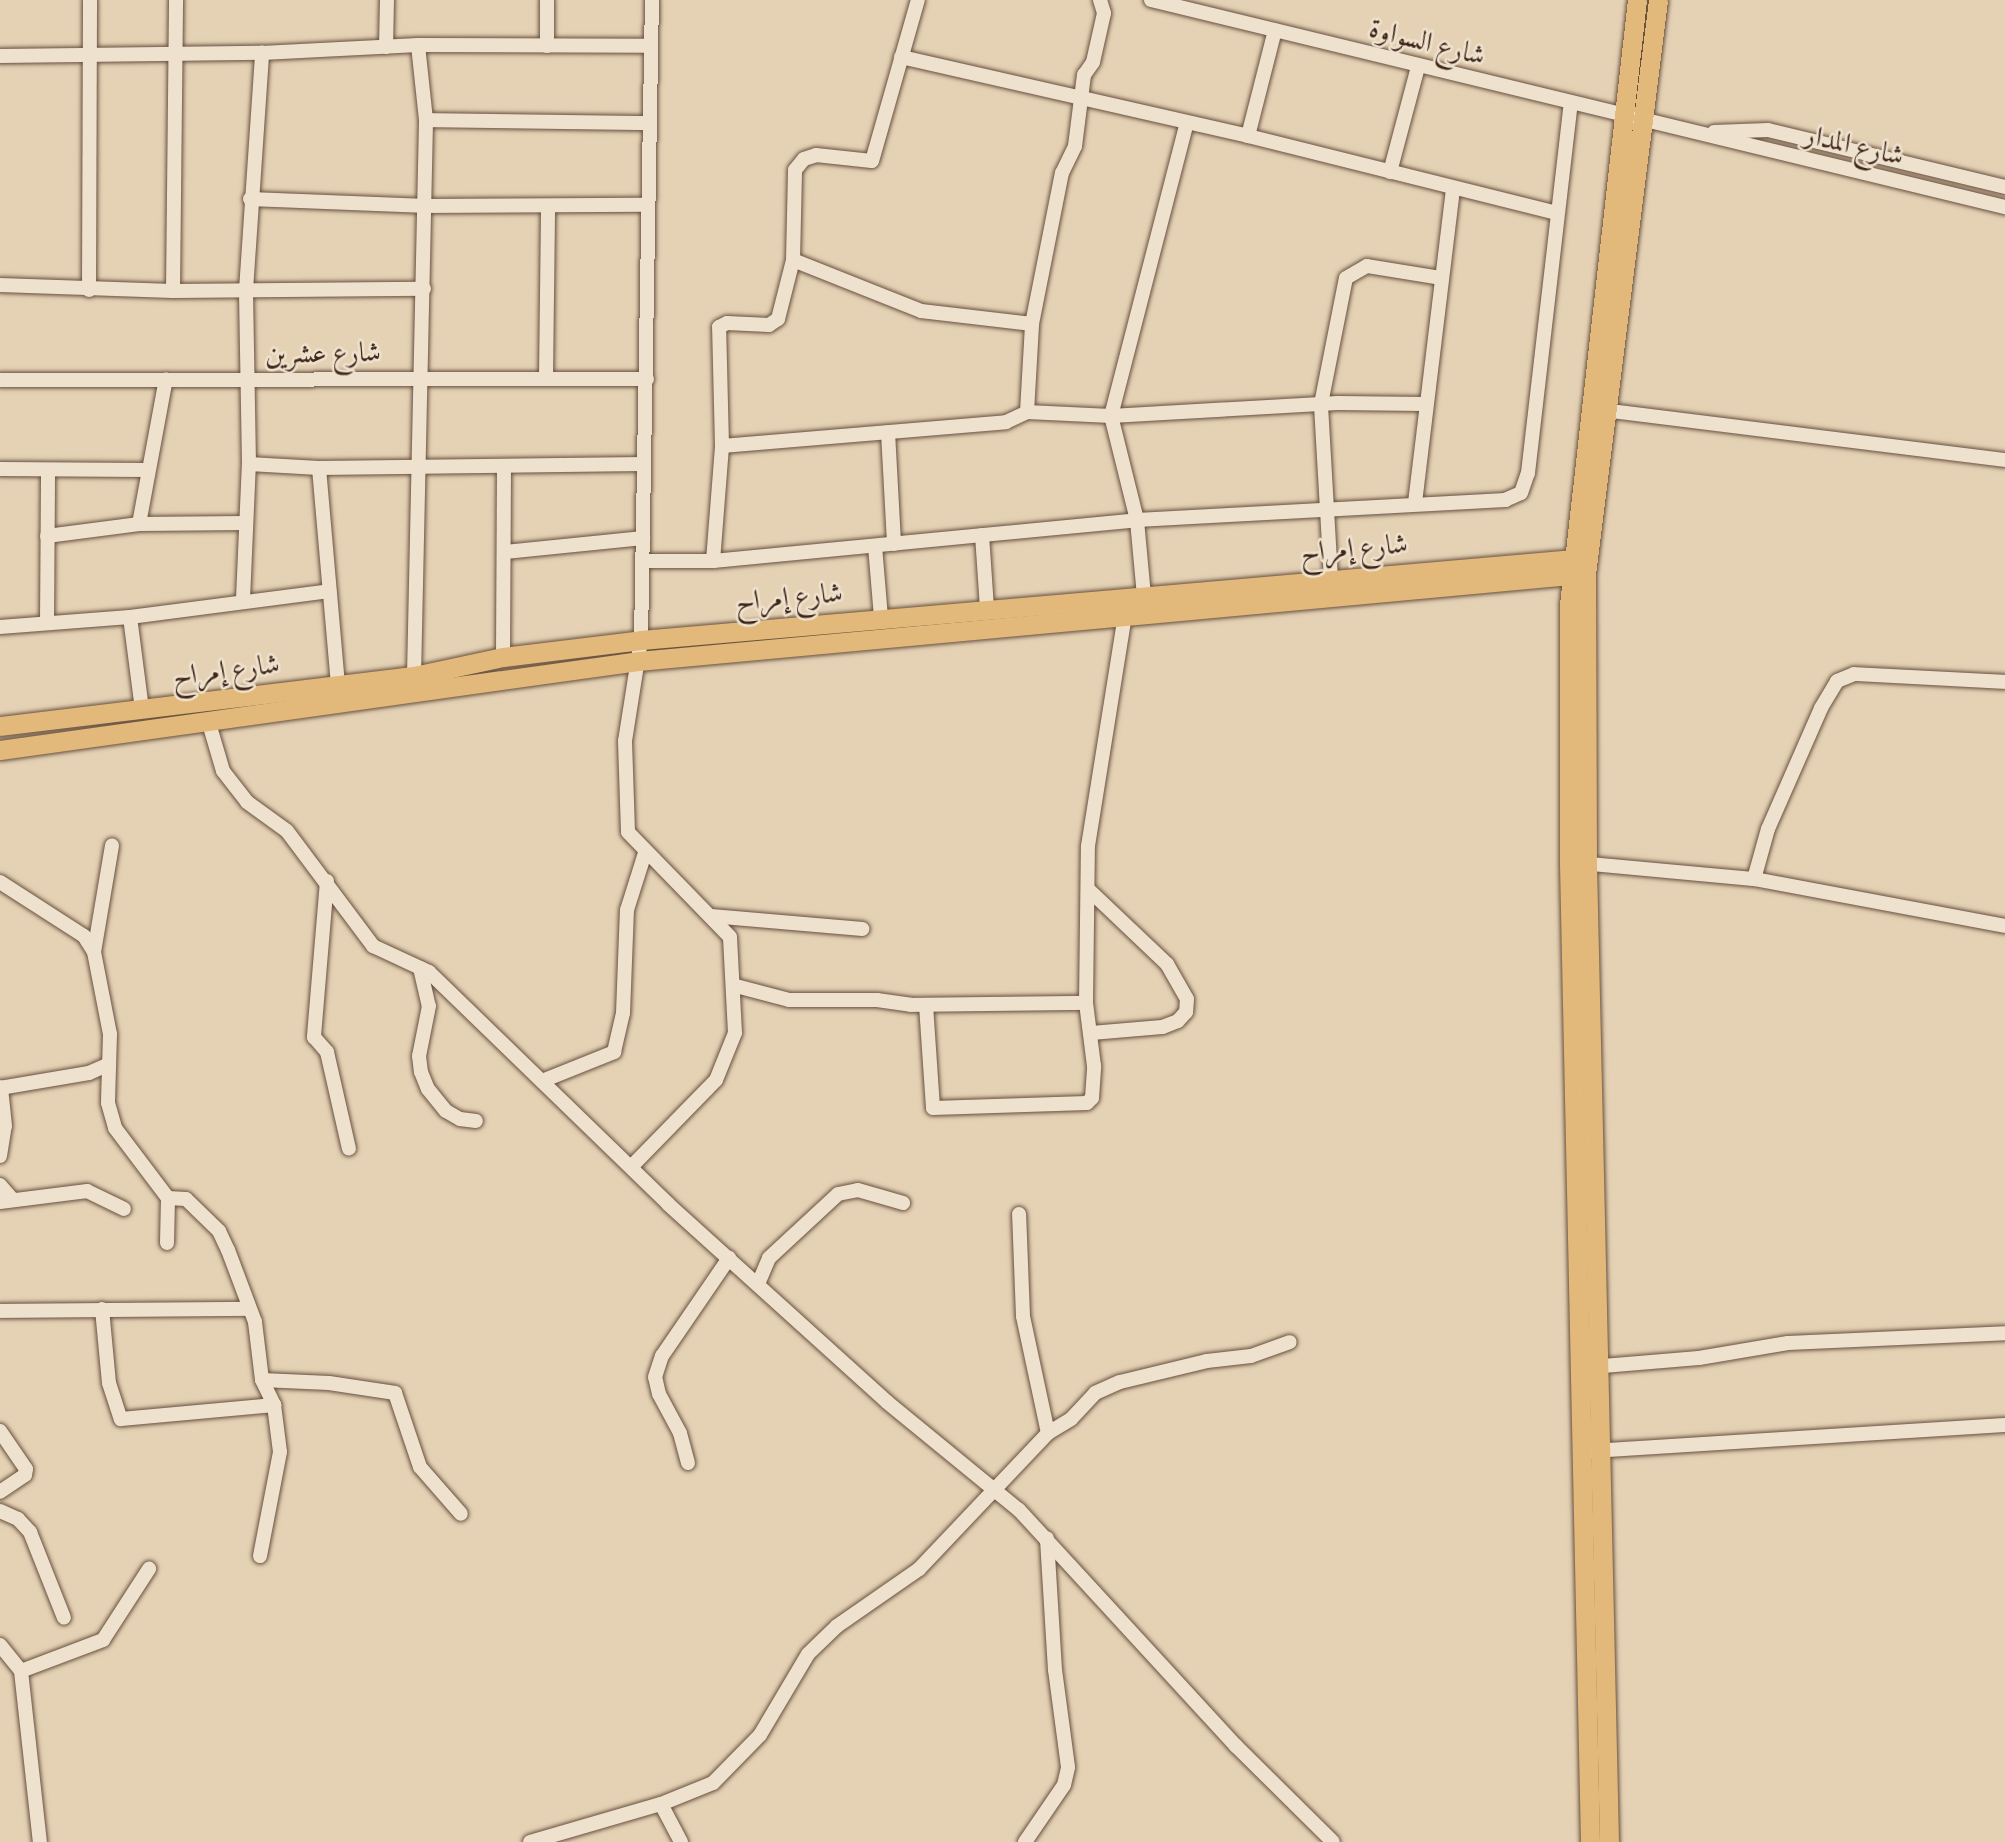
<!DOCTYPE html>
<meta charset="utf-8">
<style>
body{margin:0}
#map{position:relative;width:2005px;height:1842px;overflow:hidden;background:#e5d2b5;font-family:"Libre Bodoni",Amiri,serif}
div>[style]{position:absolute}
.roads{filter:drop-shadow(0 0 2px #68503e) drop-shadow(0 0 2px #68503e)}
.minor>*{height:14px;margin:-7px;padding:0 7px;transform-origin:7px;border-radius:7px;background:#eee2cf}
.major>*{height:19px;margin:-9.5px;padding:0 9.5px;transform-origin:9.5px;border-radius:9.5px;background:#e2b97a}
span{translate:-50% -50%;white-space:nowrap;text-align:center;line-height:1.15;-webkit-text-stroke:5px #eee2cf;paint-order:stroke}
.street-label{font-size:28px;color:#3e2517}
</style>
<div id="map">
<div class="roads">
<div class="minor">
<div style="left:547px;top:0;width:46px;rotate:90deg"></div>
<div style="left:1151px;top:0;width:879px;rotate:13.63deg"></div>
<div style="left:386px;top:47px;width:47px;rotate:-88.8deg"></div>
<div style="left:0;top:56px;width:262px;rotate:-0.7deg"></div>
<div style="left:262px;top:53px;width:156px;rotate:-2.9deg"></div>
<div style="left:418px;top:45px;width:232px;rotate:0.2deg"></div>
<div style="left:901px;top:57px;width:356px;rotate:12.8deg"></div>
<div style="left:1248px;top:136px;width:318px;rotate:14deg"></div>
<div style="left:426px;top:120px;width:224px;rotate:0.8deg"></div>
<div style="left:1714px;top:132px;width:54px;rotate:-2.1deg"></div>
<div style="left:1768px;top:130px;width:244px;rotate:13.5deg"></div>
<div style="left:1248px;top:136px;width:109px;rotate:-75.7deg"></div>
<div style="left:1390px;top:172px;width:109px;rotate:-75.1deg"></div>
<div style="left:250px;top:199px;width:171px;rotate:2.3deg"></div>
<div style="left:421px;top:206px;width:225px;rotate:-0.3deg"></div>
<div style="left:793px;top:260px;width:138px;rotate:21.7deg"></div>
<div style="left:921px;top:311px;width:112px;rotate:6.7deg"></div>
<div style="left:0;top:285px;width:173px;rotate:2deg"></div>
<div style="left:173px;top:291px;width:251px;rotate:-0.5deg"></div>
<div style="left:89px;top:290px;width:290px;rotate:-89.8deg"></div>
<div style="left:173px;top:291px;width:291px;rotate:-89.4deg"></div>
<div style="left:546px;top:377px;width:170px;rotate:-89.3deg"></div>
<div style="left:0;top:380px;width:647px;rotate:-0.09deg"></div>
<div style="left:1603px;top:410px;width:405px;rotate:7.1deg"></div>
<div style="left:1027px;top:412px;width:88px;rotate:-86.7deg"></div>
<div style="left:1032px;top:324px;width:154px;rotate:-78.8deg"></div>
<div style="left:1062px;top:173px;width:30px;rotate:-64deg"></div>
<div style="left:1075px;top:146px;width:72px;rotate:-82.8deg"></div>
<div style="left:1084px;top:75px;width:16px;rotate:-55deg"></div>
<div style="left:1093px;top:62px;width:50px;rotate:-77.3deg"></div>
<div style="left:1104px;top:13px;width:14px;rotate:-107deg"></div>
<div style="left:888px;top:432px;width:112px;rotate:86.9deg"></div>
<div style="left:722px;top:446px;width:119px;rotate:-91.4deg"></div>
<div style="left:719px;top:327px;width:9px;rotate:-27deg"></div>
<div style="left:727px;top:323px;width:42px;rotate:2.7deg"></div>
<div style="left:769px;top:325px;width:11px;rotate:-34deg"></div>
<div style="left:778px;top:319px;width:61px;rotate:-75.7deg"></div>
<div style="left:793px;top:260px;width:90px;rotate:-88.7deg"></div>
<div style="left:795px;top:170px;width:14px;rotate:-51deg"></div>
<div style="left:804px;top:159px;width:13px;rotate:-18deg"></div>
<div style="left:816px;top:155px;width:56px;rotate:6.1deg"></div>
<div style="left:872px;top:161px;width:167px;rotate:-74.1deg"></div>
<div style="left:249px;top:464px;width:70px;rotate:3.3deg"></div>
<div style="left:319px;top:468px;width:324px;rotate:-0.7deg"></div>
<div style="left:319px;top:468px;width:218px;rotate:85deg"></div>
<div style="left:0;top:469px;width:146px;rotate:0.4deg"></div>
<div style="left:1415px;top:503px;width:315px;rotate:-83.1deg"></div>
<div style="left:139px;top:524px;width:147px;rotate:-79.5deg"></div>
<div style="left:982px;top:535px;width:74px;rotate:86.1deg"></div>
<div style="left:47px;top:536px;width:93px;rotate:-7.4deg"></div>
<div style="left:139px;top:524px;width:106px;rotate:-0.5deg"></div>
<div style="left:875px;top:546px;width:72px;rotate:85.2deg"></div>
<div style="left:505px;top:552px;width:139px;rotate:-5.8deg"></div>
<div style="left:643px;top:561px;width:70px"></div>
<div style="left:713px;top:561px;width:426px;rotate:-5.5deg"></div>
<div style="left:1137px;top:520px;width:369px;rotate:-3.1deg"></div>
<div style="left:1505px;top:500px;width:17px;rotate:-24deg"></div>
<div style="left:1521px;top:493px;width:21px;rotate:-71deg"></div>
<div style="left:1528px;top:473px;width:372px;rotate:-83.4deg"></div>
<div style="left:713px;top:561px;width:115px;rotate:-85.5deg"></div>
<div style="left:722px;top:446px;width:285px;rotate:-4.8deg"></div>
<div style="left:1006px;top:422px;width:23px;rotate:-25deg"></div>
<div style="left:1027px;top:412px;width:84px;rotate:2.7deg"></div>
<div style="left:1111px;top:416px;width:227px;rotate:-3.3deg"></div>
<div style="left:1338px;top:403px;width:86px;rotate:0.7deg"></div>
<div style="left:1331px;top:579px;width:175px;rotate:-93.3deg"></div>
<div style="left:1321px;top:404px;width:128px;rotate:-78.8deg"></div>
<div style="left:1346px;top:278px;width:24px;rotate:-30deg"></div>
<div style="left:1367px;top:266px;width:75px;rotate:9.2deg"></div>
<div style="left:1144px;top:596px;width:76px;rotate:-95.3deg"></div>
<div style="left:1137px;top:520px;width:107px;rotate:-104deg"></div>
<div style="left:1111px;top:416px;width:301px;rotate:-75.5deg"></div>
<div style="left:243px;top:599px;width:135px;rotate:-87.5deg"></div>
<div style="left:249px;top:464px;width:174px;rotate:-91deg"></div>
<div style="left:246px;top:290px;width:238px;rotate:-86.1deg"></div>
<div style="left:130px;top:617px;width:93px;rotate:82.6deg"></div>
<div style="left:47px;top:623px;width:151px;rotate:-89.6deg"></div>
<div style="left:0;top:627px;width:130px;rotate:-4.4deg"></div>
<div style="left:130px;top:617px;width:201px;rotate:-7.4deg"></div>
<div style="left:503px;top:657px;width:190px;rotate:-89.7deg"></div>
<div style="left:414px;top:676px;width:556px;rotate:-88.76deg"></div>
<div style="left:426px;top:120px;width:75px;rotate:-96.1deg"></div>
<div style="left:208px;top:720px;width:53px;rotate:73.6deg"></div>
<div style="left:223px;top:771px;width:39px;rotate:52deg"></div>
<div style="left:247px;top:802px;width:49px;rotate:35.9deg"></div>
<div style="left:287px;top:831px;width:144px;rotate:53.2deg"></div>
<div style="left:373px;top:946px;width:62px;rotate:24.9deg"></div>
<div style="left:429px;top:972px;width:333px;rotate:44.1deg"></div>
<div style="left:668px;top:1204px;width:295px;rotate:42.1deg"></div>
<div style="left:887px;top:1402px;width:171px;rotate:39.3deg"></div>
<div style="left:1019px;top:1510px;width:321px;rotate:47.4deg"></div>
<div style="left:1236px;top:1746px;width:136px;rotate:44.7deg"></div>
<div style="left:1580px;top:863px;width:175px;rotate:5.3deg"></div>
<div style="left:1754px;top:879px;width:255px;rotate:10.6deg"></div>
<div style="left:1754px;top:879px;width:52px;rotate:-74.4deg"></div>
<div style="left:1768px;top:829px;width:132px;rotate:-66.3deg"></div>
<div style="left:1821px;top:708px;width:31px;rotate:-59deg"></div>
<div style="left:1837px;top:681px;width:18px;rotate:-22deg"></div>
<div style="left:1854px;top:674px;width:151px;rotate:3deg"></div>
<div style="left:327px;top:881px;width:157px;rotate:94.8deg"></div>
<div style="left:314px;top:1037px;width:20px;rotate:49deg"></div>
<div style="left:327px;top:1052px;width:99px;rotate:77.2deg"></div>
<div style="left:0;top:882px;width:100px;rotate:32.7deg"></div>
<div style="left:84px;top:936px;width:19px;rotate:58deg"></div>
<div style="left:94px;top:952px;width:84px;rotate:79deg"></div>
<div style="left:110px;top:1034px;width:69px;rotate:91.7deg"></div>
<div style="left:108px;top:1103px;width:26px;rotate:74deg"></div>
<div style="left:115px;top:1128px;width:88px;rotate:52.9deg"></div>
<div style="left:168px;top:1198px;width:18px;rotate:3deg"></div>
<div style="left:186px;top:1199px;width:46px;rotate:44.1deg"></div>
<div style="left:219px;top:1231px;width:21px;rotate:65deg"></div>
<div style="left:228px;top:1250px;width:77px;rotate:69.4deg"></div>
<div style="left:255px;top:1322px;width:58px;rotate:83.1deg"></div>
<div style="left:262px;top:1380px;width:28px;rotate:64deg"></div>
<div style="left:274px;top:1405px;width:47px;rotate:82.7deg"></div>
<div style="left:280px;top:1452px;width:106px;rotate:100.9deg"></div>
<div style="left:1089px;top:890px;width:108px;rotate:43.5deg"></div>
<div style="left:1167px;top:964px;width:40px;rotate:60.3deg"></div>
<div style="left:1187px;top:999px;width:13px;rotate:94deg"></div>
<div style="left:1186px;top:1012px;width:12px;rotate:132deg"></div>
<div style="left:1178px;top:1021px;width:17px;rotate:159deg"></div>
<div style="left:1162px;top:1027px;width:71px;rotate:175.2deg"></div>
<div style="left:711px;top:916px;width:152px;rotate:4.9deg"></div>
<div style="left:94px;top:952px;width:108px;rotate:-80.4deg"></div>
<div style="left:420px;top:968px;width:39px;rotate:77deg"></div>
<div style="left:429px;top:1006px;width:51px;rotate:101.3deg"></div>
<div style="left:419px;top:1056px;width:16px;rotate:83deg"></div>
<div style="left:421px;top:1072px;width:18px;rotate:68deg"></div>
<div style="left:428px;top:1089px;width:28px;rotate:51deg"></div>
<div style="left:446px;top:1111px;width:16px;rotate:30deg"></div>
<div style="left:460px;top:1119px;width:16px;rotate:7deg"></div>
<div style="left:736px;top:986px;width:55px;rotate:14.8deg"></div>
<div style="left:789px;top:1000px;width:88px"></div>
<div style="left:877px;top:1000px;width:34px;rotate:8deg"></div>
<div style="left:911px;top:1005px;width:175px;rotate:-0.7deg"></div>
<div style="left:926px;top:1005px;width:103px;rotate:86.1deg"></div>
<div style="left:933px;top:1108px;width:154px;rotate:-1.9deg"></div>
<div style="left:1087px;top:1103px;width:7px;rotate:-45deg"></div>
<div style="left:1092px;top:1098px;width:32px;rotate:-86deg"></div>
<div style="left:1094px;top:1066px;width:64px;rotate:-97.2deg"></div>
<div style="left:1086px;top:1003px;width:157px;rotate:-89.3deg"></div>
<div style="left:1088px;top:846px;width:234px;rotate:-80.9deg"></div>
<div style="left:542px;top:1081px;width:78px;rotate:-21.9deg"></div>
<div style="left:614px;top:1052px;width:40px;rotate:-77deg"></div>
<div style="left:623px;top:1013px;width:103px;rotate:-87.8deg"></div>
<div style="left:627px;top:910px;width:60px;rotate:-72.5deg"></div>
<div style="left:0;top:1088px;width:90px;rotate:-9.6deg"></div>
<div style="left:89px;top:1073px;width:20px;rotate:-24deg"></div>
<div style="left:0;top:1156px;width:30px;rotate:-81deg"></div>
<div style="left:5px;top:1126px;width:39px;rotate:-96deg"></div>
<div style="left:632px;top:1166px;width:120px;rotate:-45.7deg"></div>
<div style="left:716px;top:1080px;width:51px;rotate:-68deg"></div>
<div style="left:735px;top:1033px;width:96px;rotate:-93deg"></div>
<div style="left:730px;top:937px;width:146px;rotate:-134.2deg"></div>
<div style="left:628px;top:832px;width:91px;rotate:-91.9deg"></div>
<div style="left:625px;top:741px;width:102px;rotate:-81deg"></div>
<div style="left:641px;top:640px;width:640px;rotate:-89.02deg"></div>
<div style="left:0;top:1185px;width:20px;rotate:49deg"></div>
<div style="left:0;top:1202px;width:88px;rotate:-7.2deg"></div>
<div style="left:87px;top:1191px;width:41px;rotate:25.9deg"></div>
<div style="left:167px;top:1243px;width:45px;rotate:-88.7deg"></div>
<div style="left:758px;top:1284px;width:28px;rotate:-67deg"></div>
<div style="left:769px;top:1258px;width:94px;rotate:-42.8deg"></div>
<div style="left:838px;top:1194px;width:20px;rotate:-11deg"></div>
<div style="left:858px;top:1190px;width:47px;rotate:16.1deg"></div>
<div style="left:102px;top:1309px;width:74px;rotate:84.6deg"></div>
<div style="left:109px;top:1383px;width:38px;rotate:72deg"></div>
<div style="left:121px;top:1419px;width:154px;rotate:-5.2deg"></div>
<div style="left:0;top:1311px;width:249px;rotate:-0.5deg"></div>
<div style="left:1591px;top:1367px;width:108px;rotate:-4.8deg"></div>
<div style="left:1699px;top:1358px;width:90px;rotate:-9.6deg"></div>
<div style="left:1788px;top:1343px;width:217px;rotate:-2.6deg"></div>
<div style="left:262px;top:1380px;width:67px;rotate:2.6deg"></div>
<div style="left:329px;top:1383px;width:67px;rotate:8.6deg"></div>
<div style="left:395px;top:1393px;width:78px;rotate:71.3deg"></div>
<div style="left:420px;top:1467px;width:62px;rotate:48.9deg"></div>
<div style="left:0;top:1431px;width:46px;rotate:55.6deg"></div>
<div style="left:26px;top:1469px;width:6px;rotate:99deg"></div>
<div style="left:25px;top:1475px;width:30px;rotate:146deg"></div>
<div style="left:1048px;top:1433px;width:27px;rotate:-31deg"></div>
<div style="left:1071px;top:1419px;width:35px;rotate:-47deg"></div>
<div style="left:1095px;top:1393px;width:27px;rotate:-24deg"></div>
<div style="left:1120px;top:1382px;width:89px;rotate:-13.6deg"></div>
<div style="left:1207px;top:1361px;width:44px;rotate:-6.5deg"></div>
<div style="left:1251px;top:1356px;width:41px;rotate:-19.7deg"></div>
<div style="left:1591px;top:1451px;width:415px;rotate:-3.6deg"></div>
<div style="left:688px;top:1463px;width:31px;rotate:-105deg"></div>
<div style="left:680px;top:1433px;width:44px;rotate:-118.3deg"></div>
<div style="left:659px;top:1394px;width:17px;rotate:-103deg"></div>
<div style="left:655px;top:1377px;width:22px;rotate:-72deg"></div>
<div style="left:662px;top:1356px;width:119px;rotate:-55.6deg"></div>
<div style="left:0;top:1511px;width:20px;rotate:24deg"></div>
<div style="left:18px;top:1519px;width:18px;rotate:47deg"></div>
<div style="left:30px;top:1532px;width:92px;rotate:68.4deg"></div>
<div style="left:0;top:1645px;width:33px;rotate:51deg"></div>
<div style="left:21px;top:1671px;width:172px;rotate:83.7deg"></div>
<div style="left:21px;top:1671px;width:88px;rotate:-20.7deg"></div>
<div style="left:103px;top:1640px;width:85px;rotate:-57.1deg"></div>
<div style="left:661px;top:1804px;width:43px;rotate:62.2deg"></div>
<div style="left:530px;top:1842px;width:136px;rotate:-16.2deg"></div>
<div style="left:661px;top:1804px;width:56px;rotate:-22deg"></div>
<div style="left:713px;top:1783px;width:67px;rotate:-45.6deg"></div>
<div style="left:760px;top:1735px;width:94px;rotate:-59.3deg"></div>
<div style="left:808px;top:1654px;width:40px;rotate:-44deg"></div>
<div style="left:837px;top:1626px;width:100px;rotate:-34.8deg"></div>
<div style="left:919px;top:1569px;width:187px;rotate:-46.5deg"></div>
<div style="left:1048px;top:1433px;width:120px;rotate:-102.1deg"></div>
<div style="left:1023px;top:1316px;width:102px;rotate:-92.2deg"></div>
<div style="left:1025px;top:1842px;width:69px;rotate:-55.6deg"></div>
<div style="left:1064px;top:1785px;width:18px;rotate:-77deg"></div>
<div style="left:1068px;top:1767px;width:98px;rotate:-97.6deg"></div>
<div style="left:1055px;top:1670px;width:132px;rotate:-93.5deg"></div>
</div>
<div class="major">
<div style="left:0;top:726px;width:417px;rotate:-6.9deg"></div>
<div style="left:414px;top:676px;width:91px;rotate:-12.1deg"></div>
<div style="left:503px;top:657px;width:139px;rotate:-7deg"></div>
<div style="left:641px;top:640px;width:948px;rotate:-4.96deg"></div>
<div style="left:0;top:750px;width:644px;rotate:-7.94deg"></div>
<div style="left:638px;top:661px;width:947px;rotate:-5.27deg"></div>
<div style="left:1590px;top:1842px;width:980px;rotate:-91.23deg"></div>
<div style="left:1569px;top:862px;width:257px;rotate:-90deg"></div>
<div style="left:1569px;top:605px;width:609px;rotate:-83.59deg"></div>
<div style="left:1609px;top:1842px;width:979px;rotate:-91.29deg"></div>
<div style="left:1587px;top:863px;width:289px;rotate:-90.2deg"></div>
<div style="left:1586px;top:574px;width:578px;rotate:-82.85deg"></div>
</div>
</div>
<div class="street-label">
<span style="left:1427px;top:43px;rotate:14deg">شارع السواوة</span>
<span style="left:1854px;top:146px;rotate:13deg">شارع المدار</span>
<span style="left:323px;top:354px;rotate:-1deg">شارع عشرين</span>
<span style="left:1354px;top:549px;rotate:-5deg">شارع إمراح</span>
<span style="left:789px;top:598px;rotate:-5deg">شارع إمراح</span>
<span style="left:226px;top:671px;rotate:-7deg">شارع إمراح</span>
</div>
</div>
